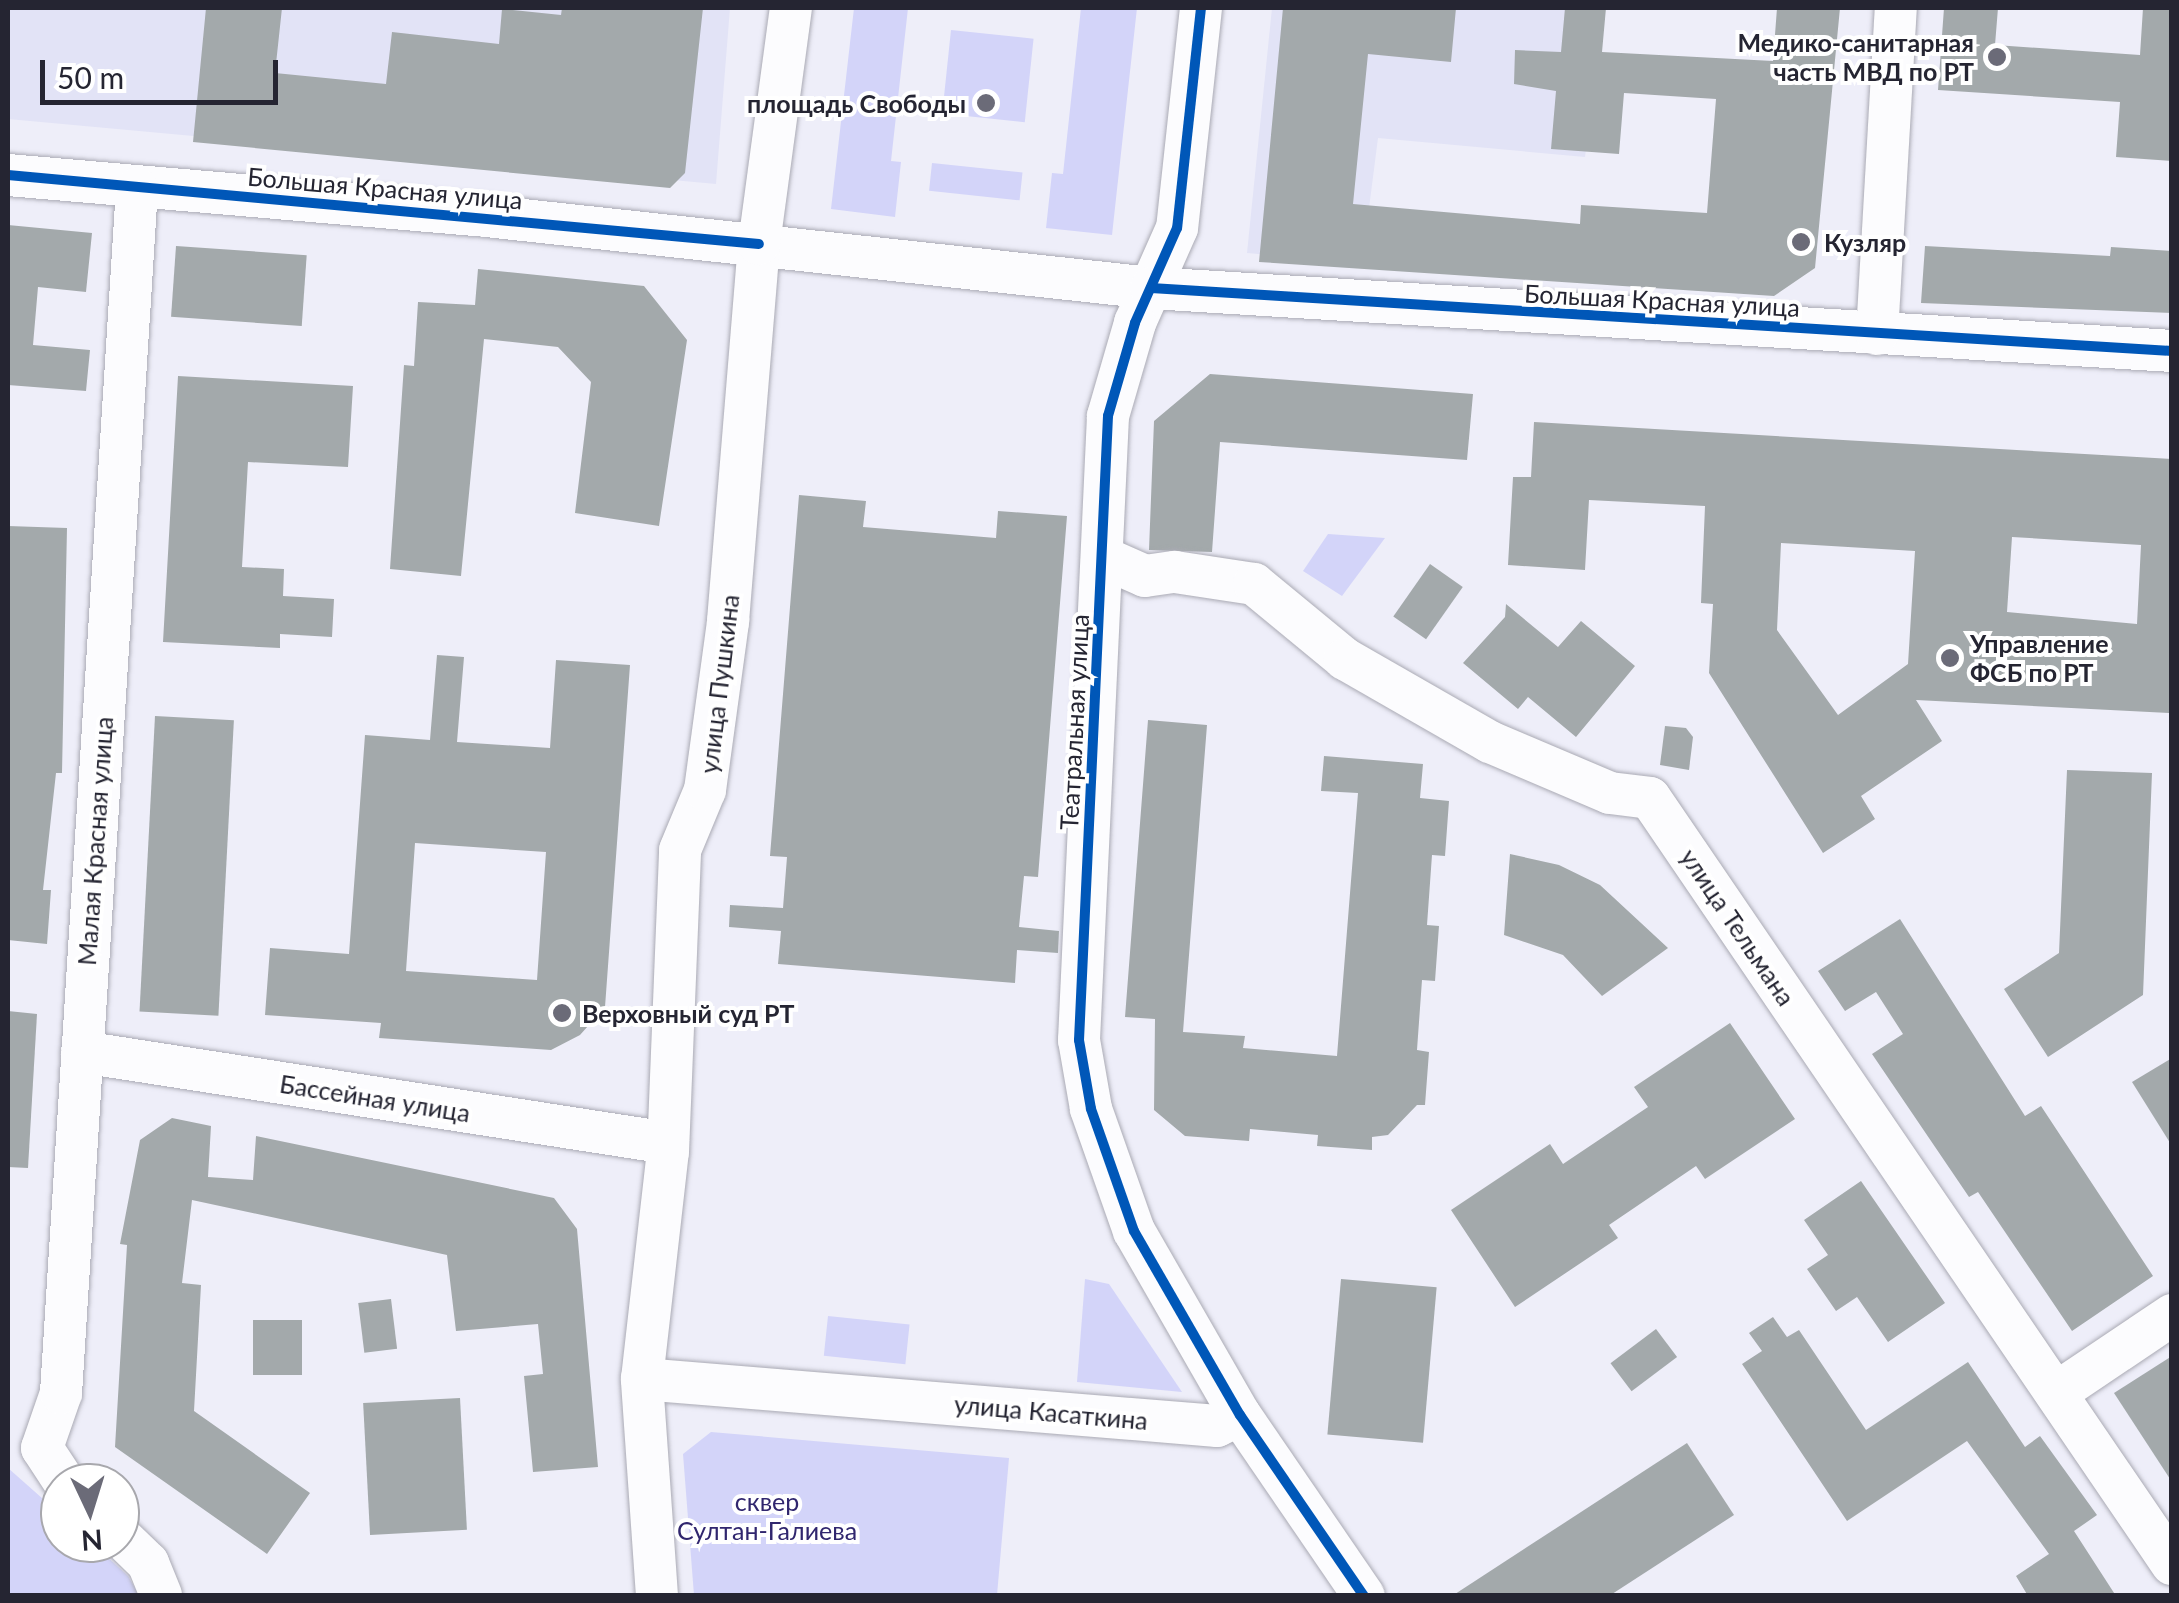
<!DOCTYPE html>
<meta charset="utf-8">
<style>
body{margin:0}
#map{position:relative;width:2179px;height:1603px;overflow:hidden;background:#eeeef9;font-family:Lato,sans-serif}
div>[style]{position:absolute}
.built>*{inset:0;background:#e2e3f6}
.green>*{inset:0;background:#d3d4f9;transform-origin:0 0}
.building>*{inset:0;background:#a3a9ab;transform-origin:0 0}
.roads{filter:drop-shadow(0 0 2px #aaaab4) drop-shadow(0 0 2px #aaaab4)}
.minor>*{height:42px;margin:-21px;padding:0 21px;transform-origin:21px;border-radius:21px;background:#fcfcfe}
.cycleway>*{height:10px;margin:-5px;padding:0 5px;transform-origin:5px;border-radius:5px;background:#0057b8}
.dots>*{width:28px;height:28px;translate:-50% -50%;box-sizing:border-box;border:5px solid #fff;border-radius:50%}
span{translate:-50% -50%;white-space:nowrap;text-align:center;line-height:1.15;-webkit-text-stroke:8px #fff;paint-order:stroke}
.poi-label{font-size:25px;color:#252532;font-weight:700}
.right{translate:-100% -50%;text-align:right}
.left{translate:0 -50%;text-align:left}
.street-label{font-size:25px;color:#252532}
.park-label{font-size:25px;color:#30266e}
.frame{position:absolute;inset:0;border:10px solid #252532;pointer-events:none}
.north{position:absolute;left:40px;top:1463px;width:100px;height:100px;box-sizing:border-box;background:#fff;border:2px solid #a8a8ad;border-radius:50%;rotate:176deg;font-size:28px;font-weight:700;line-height:40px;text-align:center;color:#252532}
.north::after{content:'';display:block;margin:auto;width:35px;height:45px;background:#6b6b78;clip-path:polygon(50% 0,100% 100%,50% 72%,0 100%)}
.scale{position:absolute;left:40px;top:60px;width:238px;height:45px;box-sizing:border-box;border:5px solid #252532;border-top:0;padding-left:12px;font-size:30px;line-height:35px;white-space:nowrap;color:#252532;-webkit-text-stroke:8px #fff;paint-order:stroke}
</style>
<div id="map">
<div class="built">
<div style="clip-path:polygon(8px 8px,730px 8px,716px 184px,8px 119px)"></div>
<div style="clip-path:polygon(1272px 8px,1603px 8px,1585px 157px,1378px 138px,1362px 263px,1247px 253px)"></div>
</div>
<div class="green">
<div style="clip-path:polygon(854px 8px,908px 8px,891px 161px,901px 162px,895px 217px,831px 209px)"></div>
<div style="clip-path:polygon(1081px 8px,1137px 8px,1112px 235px,1046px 228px,1052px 173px,1063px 174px)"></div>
<div style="left:951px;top:30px;width:83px;height:84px;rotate:6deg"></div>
<div style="left:932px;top:163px;width:91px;height:28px;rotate:6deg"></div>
<div style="clip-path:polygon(1328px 534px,1385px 538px,1342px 596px,1303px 571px)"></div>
<div style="clip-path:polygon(1085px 1279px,1109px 1284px,1182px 1392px,1077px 1382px)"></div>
<div style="left:828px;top:1316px;width:82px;height:40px;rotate:6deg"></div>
<div style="clip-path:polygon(711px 1432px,1009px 1458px,997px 1595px,694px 1595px,683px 1454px)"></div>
<div style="clip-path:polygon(8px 1468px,60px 1514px,60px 1543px,92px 1543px,128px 1576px,139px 1595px,8px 1595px)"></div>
</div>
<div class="building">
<div style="clip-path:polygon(206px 8px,282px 8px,275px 73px,386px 84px,392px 32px,499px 44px,502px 9px,561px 15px,562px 8px,703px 8px,685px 173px,670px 188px,193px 142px)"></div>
<div style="clip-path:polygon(1283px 8px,1456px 8px,1451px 62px,1368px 54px,1353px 204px,1580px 224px,1581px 205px,1707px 213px,1716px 99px,1624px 93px,1619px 154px,1551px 149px,1556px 91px,1514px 84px,1515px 50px,1561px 52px,1565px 8px,1606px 8px,1602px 52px,1773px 61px,1777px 8px,1840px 8px,1815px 268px,1774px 296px,1259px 262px)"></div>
<div style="clip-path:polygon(1944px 8px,1998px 8px,1995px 45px,2140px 55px,2143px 8px,2172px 8px,2172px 161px,2116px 157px,2120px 102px,1938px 90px)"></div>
<div style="clip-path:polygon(8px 225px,92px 233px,86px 292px,38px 287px,33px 345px,90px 350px,86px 391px,8px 385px)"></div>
<div style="left:176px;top:246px;width:131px;height:71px;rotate:4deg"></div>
<div style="clip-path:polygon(1925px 246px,2110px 256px,2111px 247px,2172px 251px,2172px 313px,1921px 303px)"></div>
<div style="clip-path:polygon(478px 269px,644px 286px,687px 340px,659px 526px,575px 513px,591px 382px,558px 347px,484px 339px,461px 576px,390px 569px,404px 365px,414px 366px,418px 302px,475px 305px)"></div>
<div style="clip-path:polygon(1210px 374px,1473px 394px,1467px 460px,1220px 442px,1212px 552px,1149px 550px,1154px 421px)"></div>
<div style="clip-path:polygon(178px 376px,353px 386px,348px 467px,248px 462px,242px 567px,284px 569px,283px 596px,334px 599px,332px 637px,280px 634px,280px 648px,163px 642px)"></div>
<div style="clip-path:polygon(evenodd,1534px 422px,2172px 459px,2169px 713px,1916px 700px,1942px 741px,1861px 796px,1875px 819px,1823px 853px,1709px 673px,1713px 604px,1701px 603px,1705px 506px,1589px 500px,1585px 570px,1508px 565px,1513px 477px,1531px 477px,1534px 422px,2012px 537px,2141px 545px,2137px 624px,2007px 612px,2012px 537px,1534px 422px,1781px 543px,1915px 551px,1908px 664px,1838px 715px,1777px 630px,1781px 543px)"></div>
<div style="clip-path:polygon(799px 495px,866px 501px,863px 527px,996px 538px,998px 511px,1067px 516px,1038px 877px,1024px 876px,1019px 927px,1059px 931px,1058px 953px,1017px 950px,1015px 983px,778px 964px,781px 931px,729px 927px,730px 905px,783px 908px,787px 857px,770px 856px)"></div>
<div style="clip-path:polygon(8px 526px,67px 528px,62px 773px,56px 773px,43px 890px,51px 890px,47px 944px,8px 940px)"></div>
<div style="left:1430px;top:564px;width:40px;height:64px;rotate:35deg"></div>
<div style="clip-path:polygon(1506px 604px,1558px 647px,1581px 621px,1635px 666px,1576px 737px,1528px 697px,1518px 709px,1463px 663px,1505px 617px)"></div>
<div style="clip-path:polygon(evenodd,437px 655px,464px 657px,457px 742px,550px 748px,556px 660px,630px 665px,605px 1007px,580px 1035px,551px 1050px,379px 1038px,381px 1023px,265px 1015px,270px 948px,349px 954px,365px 735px,430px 740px,437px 655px,415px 843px,546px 852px,537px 980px,406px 971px,415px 843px)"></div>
<div style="left:155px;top:716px;width:79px;height:296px;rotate:3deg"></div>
<div style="clip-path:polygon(1148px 720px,1207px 725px,1183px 1032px,1245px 1036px,1243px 1048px,1337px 1056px,1358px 793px,1321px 791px,1324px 756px,1423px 764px,1420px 798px,1449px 801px,1445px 856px,1432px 855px,1427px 925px,1439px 926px,1435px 981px,1422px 980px,1417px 1050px,1429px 1052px,1425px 1105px,1417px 1105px,1388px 1135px,1372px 1137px,1372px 1150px,1317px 1146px,1318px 1135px,1250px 1129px,1249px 1141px,1185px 1136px,1154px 1110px,1155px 1019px,1125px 1017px)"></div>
<div style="clip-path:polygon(1665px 726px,1686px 728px,1693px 737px,1689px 770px,1660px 765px)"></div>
<div style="clip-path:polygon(2067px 770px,2152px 773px,2143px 995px,2048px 1057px,2004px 989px,2059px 953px)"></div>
<div style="clip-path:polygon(1510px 854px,1559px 865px,1600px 885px,1668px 948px,1602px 996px,1563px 955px,1504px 935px)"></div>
<div style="clip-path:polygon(1900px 919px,2025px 1116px,2041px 1106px,2153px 1276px,2072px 1331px,1978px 1192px,1969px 1197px,1872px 1054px,1903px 1034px,1876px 992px,1845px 1011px,1818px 971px)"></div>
<div style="clip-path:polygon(8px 1011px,37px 1014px,28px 1168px,8px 1167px)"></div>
<div style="clip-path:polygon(1730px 1023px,1795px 1119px,1705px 1179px,1696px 1166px,1609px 1225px,1618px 1238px,1515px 1307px,1451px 1210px,1550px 1144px,1563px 1164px,1648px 1107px,1634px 1087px)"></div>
<div style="clip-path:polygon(2172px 1058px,2172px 1146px,2132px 1082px)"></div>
<div style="clip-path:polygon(172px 1118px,211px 1126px,208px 1177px,253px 1180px,256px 1136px,554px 1198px,577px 1229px,598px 1467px,533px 1472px,524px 1376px,543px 1374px,538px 1324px,456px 1331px,447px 1255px,192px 1200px,182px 1283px,201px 1285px,194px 1411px,310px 1493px,267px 1554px,115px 1447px,127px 1245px,120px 1244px,140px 1140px)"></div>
<div style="clip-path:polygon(1861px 1181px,1945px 1303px,1888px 1342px,1857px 1297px,1836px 1311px,1807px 1269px,1828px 1255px,1804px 1220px)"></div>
<div style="left:1341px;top:1279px;width:96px;height:156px;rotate:5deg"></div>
<div style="left:391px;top:1299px;width:50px;height:33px;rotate:83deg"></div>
<div style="clip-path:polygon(1773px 1317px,1787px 1337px,1799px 1330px,1866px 1430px,1968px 1362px,2025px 1447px,2040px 1436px,2097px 1515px,2074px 1531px,2116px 1596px,2028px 1596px,2016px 1576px,2049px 1554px,1967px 1441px,1847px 1521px,1742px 1364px,1762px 1351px,1749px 1333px)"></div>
<div style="left:302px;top:1320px;width:55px;height:49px;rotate:90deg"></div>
<div style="left:1656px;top:1329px;width:35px;height:57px;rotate:53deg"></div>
<div style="clip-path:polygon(2172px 1356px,2172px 1482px,2114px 1393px)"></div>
<div style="left:460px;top:1398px;width:132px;height:97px;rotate:87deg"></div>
<div style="clip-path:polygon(1687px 1443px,1734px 1515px,1609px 1596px,1452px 1596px)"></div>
</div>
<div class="roads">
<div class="minor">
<div style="left:1201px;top:8px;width:221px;rotate:96.2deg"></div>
<div style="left:1177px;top:228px;width:104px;rotate:113.9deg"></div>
<div style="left:1135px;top:323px;width:97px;rotate:106.2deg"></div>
<div style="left:1108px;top:416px;width:625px;rotate:92.66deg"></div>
<div style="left:1079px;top:1040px;width:70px;rotate:80.1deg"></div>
<div style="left:1091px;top:1109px;width:129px;rotate:70.6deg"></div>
<div style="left:1134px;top:1231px;width:212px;rotate:60.1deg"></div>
<div style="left:1240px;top:1415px;width:219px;rotate:55.6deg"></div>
<div style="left:8px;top:175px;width:471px;rotate:4.9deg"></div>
<div style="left:477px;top:215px;width:678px;rotate:6.18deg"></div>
<div style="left:1151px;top:288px;width:1023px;rotate:3.53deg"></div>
<div style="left:1877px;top:334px;width:327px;rotate:-86.7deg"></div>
<div style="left:1102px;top:557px;width:47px;rotate:23.8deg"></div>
<div style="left:1145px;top:576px;width:30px;rotate:-8deg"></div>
<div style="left:1175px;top:572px;width:80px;rotate:8.6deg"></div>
<div style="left:1254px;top:584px;width:118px;rotate:39.5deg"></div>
<div style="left:1345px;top:659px;width:167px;rotate:29.8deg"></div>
<div style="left:1490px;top:742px;width:130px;rotate:23deg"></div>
<div style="left:1610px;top:793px;width:40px;rotate:7.1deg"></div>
<div style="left:1650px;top:798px;width:927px;rotate:55.73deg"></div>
<div style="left:82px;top:1052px;width:593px;rotate:8.83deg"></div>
<div style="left:642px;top:1379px;width:577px;rotate:4.67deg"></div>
<div style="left:1217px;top:1426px;width:25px;rotate:-26deg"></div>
<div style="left:2056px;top:1393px;width:140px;rotate:-33.9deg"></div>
<div style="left:42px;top:1448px;width:58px;rotate:-70.9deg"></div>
<div style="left:61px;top:1393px;width:1207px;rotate:-86.39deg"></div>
<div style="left:42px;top:1448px;width:42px;rotate:56.7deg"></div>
<div style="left:120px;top:1536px;width:39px;rotate:44deg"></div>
<div style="left:148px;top:1563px;width:35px;rotate:68deg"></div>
<div style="left:657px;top:1596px;width:218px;rotate:-94deg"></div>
<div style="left:642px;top:1379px;width:228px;rotate:-83.5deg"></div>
<div style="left:668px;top:1152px;width:302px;rotate:-87.7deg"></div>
<div style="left:680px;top:850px;width:65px;rotate:-67.4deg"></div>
<div style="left:705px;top:790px;width:171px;rotate:-82.2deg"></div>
<div style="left:728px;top:621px;width:378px;rotate:-85.3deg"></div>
<div style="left:759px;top:244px;width:238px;rotate:-82.3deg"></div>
</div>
</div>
<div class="cycleway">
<div style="left:1201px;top:8px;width:221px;rotate:96.2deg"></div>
<div style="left:1177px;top:228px;width:104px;rotate:113.9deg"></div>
<div style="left:1135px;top:323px;width:97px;rotate:106.2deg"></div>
<div style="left:1108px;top:416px;width:625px;rotate:92.66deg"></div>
<div style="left:1079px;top:1040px;width:70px;rotate:80.1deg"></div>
<div style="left:1091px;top:1109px;width:129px;rotate:70.6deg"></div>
<div style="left:1134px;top:1231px;width:212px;rotate:60.1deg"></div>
<div style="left:1240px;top:1415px;width:219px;rotate:55.6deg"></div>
<div style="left:8px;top:175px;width:754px;rotate:5.25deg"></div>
<div style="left:1151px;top:288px;width:1023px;rotate:3.53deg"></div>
</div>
<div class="dots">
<div style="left:1997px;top:57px;background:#6b6b78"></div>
<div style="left:986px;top:103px;background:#6b6b78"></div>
<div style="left:1801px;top:242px;background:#6b6b78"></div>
<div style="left:1950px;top:658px;background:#6b6b78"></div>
<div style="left:562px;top:1013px;background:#6b6b78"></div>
</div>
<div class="poi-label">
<span class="right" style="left:1974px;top:57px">Медико-санитарная<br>часть МВД по РТ</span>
<span class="right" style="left:966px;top:103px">площадь Свободы</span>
<span class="left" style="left:1824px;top:242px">Кузляр</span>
<span class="left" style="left:1970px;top:658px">Управление<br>ФСБ по РТ</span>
<span class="left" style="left:582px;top:1013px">Верховный суд РТ</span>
</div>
<div class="street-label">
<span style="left:385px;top:188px;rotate:5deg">Большая Красная улица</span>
<span style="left:1662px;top:300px;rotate:3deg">Большая Красная улица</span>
<span style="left:719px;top:684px;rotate:-83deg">улица Пушкина</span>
<span style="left:1074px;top:722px;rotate:-87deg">Театральная улица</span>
<span style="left:95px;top:841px;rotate:-86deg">Малая Красная улица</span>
<span style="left:1738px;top:927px;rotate:56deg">улица Тельмана</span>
<span style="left:375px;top:1098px;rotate:9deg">Бассейная улица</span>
<span style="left:1051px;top:1412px;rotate:5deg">улица Касаткина</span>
</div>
<div class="park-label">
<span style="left:767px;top:1516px">сквер<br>Султан-Галиева</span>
</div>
<div class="frame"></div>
<div class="north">N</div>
<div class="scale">50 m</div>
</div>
